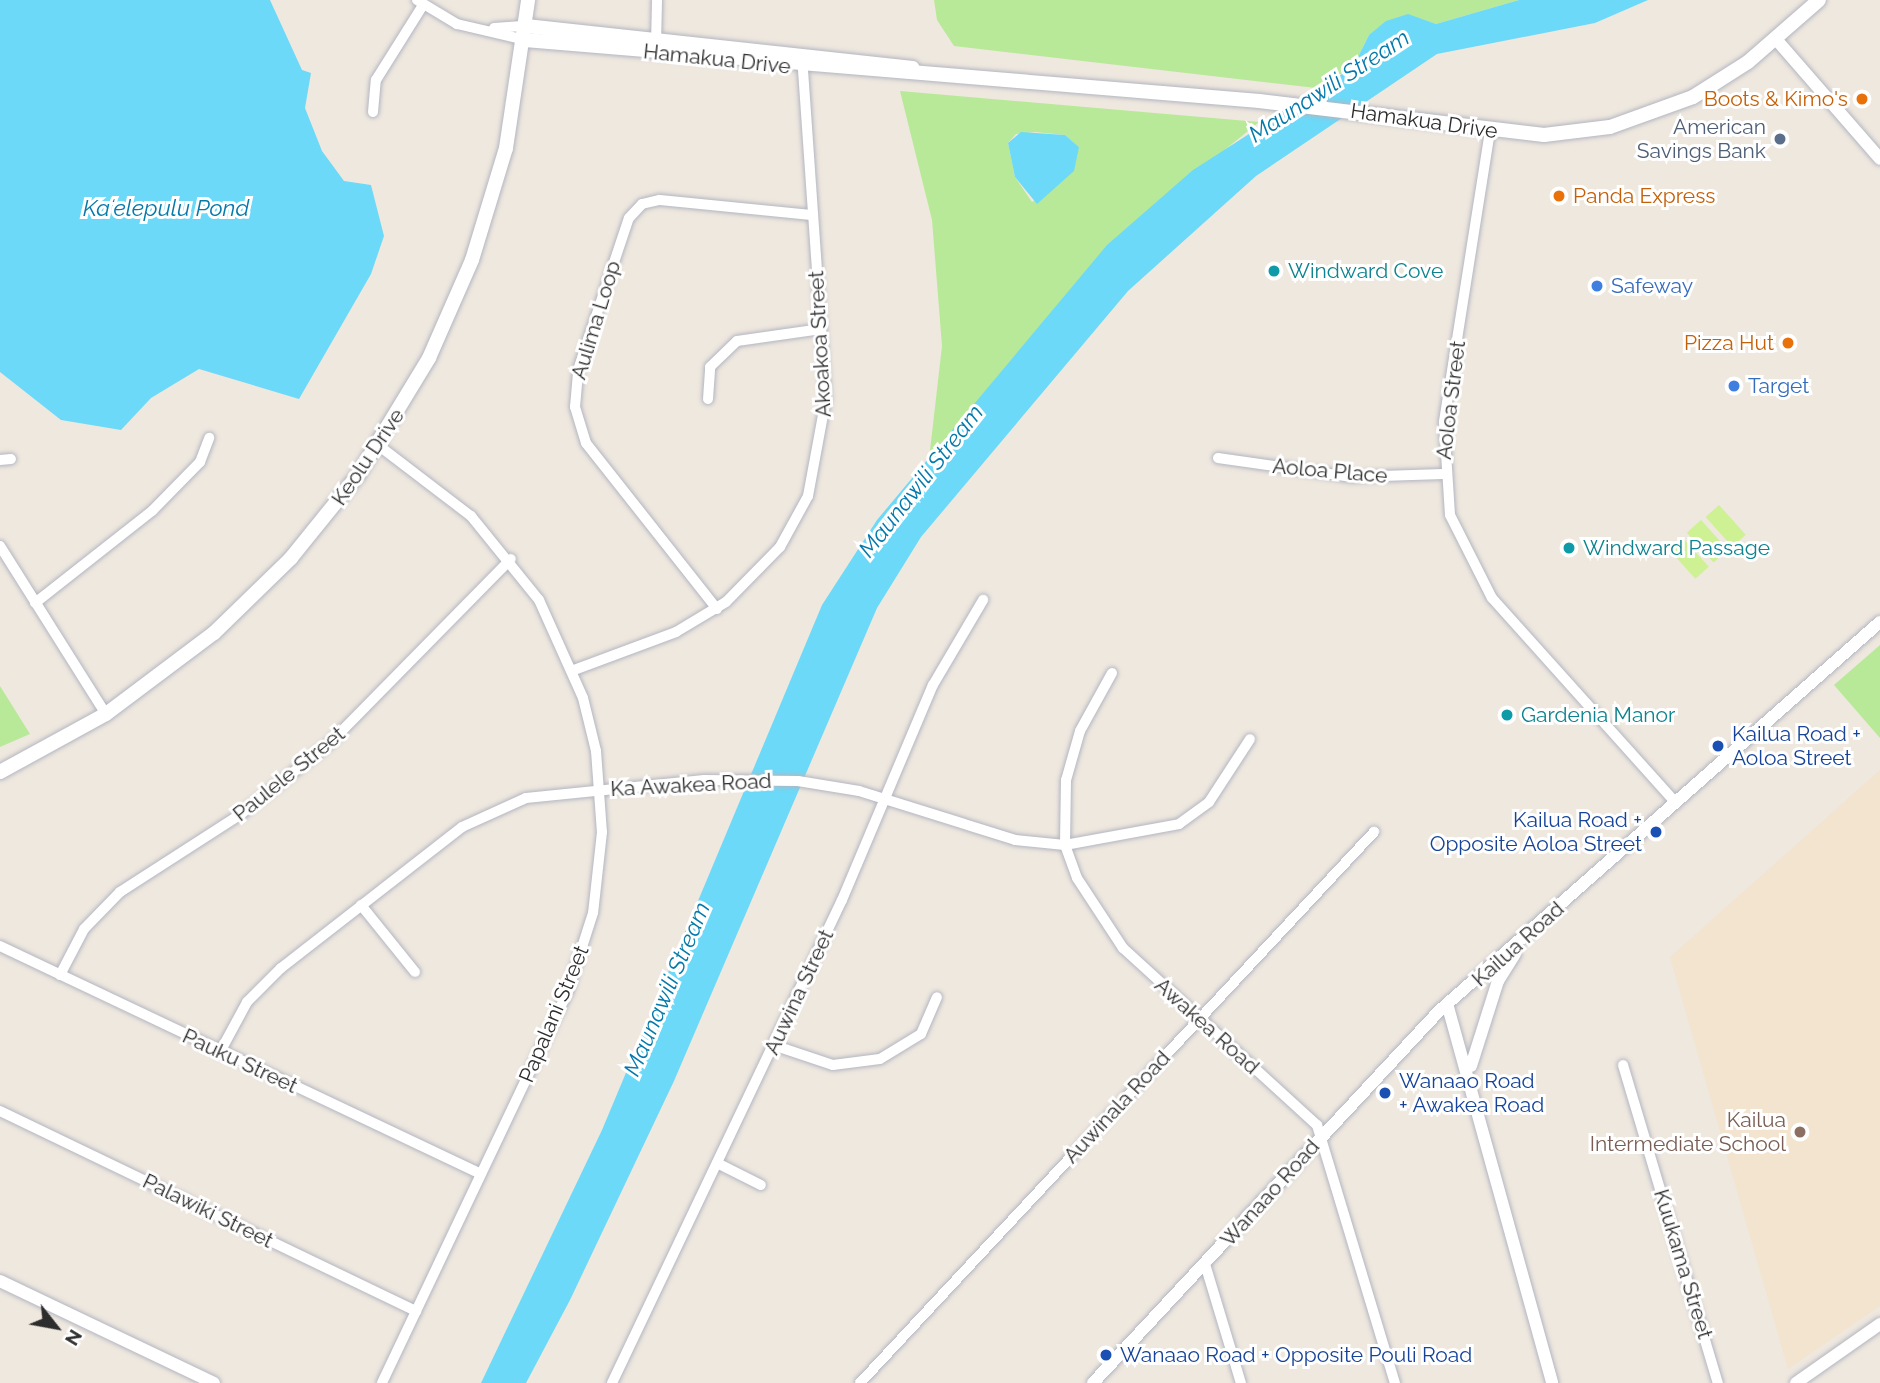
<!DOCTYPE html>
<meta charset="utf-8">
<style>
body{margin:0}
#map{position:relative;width:1880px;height:1383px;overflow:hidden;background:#efe8df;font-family:Raleway,sans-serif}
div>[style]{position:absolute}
.education>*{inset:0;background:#f2e4ce}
.green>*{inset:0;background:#b8e998}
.pitch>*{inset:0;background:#cef194;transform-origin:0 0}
.water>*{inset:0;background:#6cd9f8}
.roads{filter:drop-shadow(0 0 2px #b3b6c1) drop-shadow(0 0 2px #b3b6c1)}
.minor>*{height:10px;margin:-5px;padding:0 5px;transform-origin:5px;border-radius:5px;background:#fff}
.tertiary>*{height:12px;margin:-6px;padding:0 6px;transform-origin:6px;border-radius:6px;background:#fff}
.secondary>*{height:14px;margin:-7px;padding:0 7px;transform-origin:7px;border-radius:7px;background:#fff}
.dots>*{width:19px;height:19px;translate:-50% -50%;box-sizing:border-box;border:4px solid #fff;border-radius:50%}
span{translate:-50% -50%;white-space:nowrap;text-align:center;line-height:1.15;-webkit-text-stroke:6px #fff;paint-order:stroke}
.street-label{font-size:21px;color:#2d2d2d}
.food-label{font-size:21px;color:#c56008}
.right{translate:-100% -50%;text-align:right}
.left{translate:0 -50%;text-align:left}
.service-label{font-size:21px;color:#4e5e75}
.culture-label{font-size:21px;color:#0d838f}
.shop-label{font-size:21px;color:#366cbe}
.transit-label{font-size:21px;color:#164399}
.education-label{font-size:21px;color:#785e54}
.water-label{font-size:23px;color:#0479ab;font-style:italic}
.north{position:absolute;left:21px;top:1292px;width:70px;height:70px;-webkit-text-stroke:5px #fff;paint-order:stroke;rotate:121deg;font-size:19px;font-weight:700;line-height:28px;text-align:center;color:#2d2d2d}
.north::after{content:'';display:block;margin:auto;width:24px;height:32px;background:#2d2d2d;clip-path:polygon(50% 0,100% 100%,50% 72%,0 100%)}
</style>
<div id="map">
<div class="education">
<div style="clip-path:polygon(1880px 770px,1880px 1306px,1788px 1369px,1670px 957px)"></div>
</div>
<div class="green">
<div style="clip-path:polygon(934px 0,1519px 0,1436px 24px,1418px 18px,1369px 35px,1353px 67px,1316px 88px,954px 46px,937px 20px)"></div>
<div style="clip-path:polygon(evenodd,900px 91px,1259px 122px,1108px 245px,929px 459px,942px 346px,932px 220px,900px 91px,1035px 132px,1065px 135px,1079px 147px,1059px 183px,1032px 202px,1015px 177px,1008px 143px,1016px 134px,1035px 132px)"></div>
<div style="clip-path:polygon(1880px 645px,1880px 738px,1834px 685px)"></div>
<div style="clip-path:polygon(0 686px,30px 734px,0 747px)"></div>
</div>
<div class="pitch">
<div style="left:1719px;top:505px;width:40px;height:18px;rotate:48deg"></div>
<div style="left:1701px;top:520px;width:40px;height:19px;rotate:48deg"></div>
<div style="left:1682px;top:537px;width:40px;height:18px;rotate:48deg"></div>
</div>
<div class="water">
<div style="clip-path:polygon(0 0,270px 0,302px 70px,311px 73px,305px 108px,322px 151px,344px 181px,371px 185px,384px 236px,371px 274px,299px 399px,199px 369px,151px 398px,121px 430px,61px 420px,0 372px)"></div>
<div style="clip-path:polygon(1519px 0,1648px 0,1595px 23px,1437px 54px,1256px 176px,1128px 291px,921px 537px,877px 608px,674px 1081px,570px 1300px,526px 1383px,481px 1383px,602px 1130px,822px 605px,877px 520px,1107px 245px,1193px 170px,1353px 67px,1369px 35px,1386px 21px,1408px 14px,1436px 24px)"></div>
<div style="clip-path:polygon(1021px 132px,1065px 135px,1079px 147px,1074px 171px,1037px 204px,1015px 177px,1008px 143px)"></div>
</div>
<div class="roads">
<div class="minor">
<div style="left:417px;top:0;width:47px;rotate:31deg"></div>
<div style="left:457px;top:24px;width:70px;rotate:13.2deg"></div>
<div style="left:494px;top:28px;width:32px;rotate:-4deg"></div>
<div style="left:656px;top:45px;width:45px;rotate:-88.7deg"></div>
<div style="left:373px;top:112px;width:32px;rotate:-85deg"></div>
<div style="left:376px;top:80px;width:89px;rotate:-57.9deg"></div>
<div style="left:1490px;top:131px;width:295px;rotate:99deg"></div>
<div style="left:1444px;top:422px;width:93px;rotate:86.3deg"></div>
<div style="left:1450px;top:515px;width:93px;rotate:63.2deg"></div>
<div style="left:1492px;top:598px;width:271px;rotate:48.1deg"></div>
<div style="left:708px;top:399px;width:32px;rotate:-86deg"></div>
<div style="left:710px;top:367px;width:37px;rotate:-44deg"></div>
<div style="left:737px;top:341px;width:85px;rotate:-8.1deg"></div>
<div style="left:378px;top:445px;width:117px;rotate:37.4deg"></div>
<div style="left:471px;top:516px;width:108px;rotate:51deg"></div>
<div style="left:539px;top:600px;width:107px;rotate:65.8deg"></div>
<div style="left:583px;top:698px;width:55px;rotate:76.2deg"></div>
<div style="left:596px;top:751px;width:81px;rotate:85.8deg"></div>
<div style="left:602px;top:832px;width:81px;rotate:96.3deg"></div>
<div style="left:593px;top:913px;width:82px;rotate:107.8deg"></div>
<div style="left:568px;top:991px;width:434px;rotate:115.4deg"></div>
<div style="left:1218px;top:458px;width:134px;rotate:8.1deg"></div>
<div style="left:1351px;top:477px;width:92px;rotate:-1.9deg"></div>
<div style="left:0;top:460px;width:11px;rotate:-5deg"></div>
<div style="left:0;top:546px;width:199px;rotate:57.8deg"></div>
<div style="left:35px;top:603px;width:149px;rotate:-38.2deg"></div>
<div style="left:152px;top:511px;width:69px;rotate:-45.6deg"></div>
<div style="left:200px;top:462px;width:26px;rotate:-69deg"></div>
<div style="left:717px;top:609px;width:211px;rotate:-128.3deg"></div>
<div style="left:586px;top:443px;width:38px;rotate:-107deg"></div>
<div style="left:575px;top:407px;width:37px;rotate:-85deg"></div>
<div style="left:578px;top:370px;width:160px;rotate:-71.5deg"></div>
<div style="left:629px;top:218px;width:19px;rotate:-47deg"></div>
<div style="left:642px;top:204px;width:18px;rotate:-13deg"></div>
<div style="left:660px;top:200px;width:152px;rotate:5.7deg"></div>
<div style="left:574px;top:670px;width:109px;rotate:-20.4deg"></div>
<div style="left:676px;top:632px;width:58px;rotate:-31deg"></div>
<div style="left:726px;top:602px;width:77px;rotate:-45.5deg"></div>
<div style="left:780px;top:547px;width:58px;rotate:-61.2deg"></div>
<div style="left:808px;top:496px;width:99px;rotate:-79.5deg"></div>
<div style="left:826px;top:399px;width:342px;rotate:-94deg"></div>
<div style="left:1112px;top:673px;width:66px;rotate:118.9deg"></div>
<div style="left:1080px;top:731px;width:51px;rotate:105.9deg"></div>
<div style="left:1066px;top:780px;width:65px;rotate:90.9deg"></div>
<div style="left:1065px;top:845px;width:35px;rotate:70deg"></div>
<div style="left:1077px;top:878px;width:84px;rotate:56.7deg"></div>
<div style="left:1123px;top:948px;width:263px;rotate:42.4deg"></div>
<div style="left:1317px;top:1125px;width:270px;rotate:73.2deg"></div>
<div style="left:361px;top:905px;width:86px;rotate:51.1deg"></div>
<div style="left:0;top:946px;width:532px;rotate:25.36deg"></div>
<div style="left:60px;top:975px;width:52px;rotate:-62.4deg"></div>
<div style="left:84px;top:929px;width:52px;rotate:-45.8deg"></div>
<div style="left:120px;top:892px;width:144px;rotate:-32.8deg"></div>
<div style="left:241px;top:814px;width:114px;rotate:-38.6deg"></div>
<div style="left:330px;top:743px;width:258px;rotate:-45.5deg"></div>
<div style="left:773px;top:1045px;width:63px;rotate:18.4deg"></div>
<div style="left:833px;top:1065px;width:47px;rotate:-7.3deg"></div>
<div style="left:880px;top:1059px;width:48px;rotate:-31.4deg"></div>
<div style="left:921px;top:1034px;width:40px;rotate:-66.6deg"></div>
<div style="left:220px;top:1052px;width:57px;rotate:-61.6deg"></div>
<div style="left:247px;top:1002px;width:48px;rotate:-45deg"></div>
<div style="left:281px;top:968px;width:229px;rotate:-37.9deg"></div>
<div style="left:462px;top:827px;width:70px;rotate:-24.4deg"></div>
<div style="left:526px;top:798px;width:179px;rotate:-5.8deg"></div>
<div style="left:704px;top:780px;width:94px;rotate:0.6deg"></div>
<div style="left:798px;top:781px;width:62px;rotate:9.3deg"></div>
<div style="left:859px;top:791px;width:164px;rotate:17.4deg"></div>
<div style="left:1015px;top:840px;width:50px;rotate:5.7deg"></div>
<div style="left:1065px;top:845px;width:116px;rotate:-10.4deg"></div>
<div style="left:1179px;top:824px;width:37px;rotate:-36deg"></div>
<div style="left:1209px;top:802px;width:75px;rotate:-56.9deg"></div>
<div style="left:1623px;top:1065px;width:332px;rotate:73.4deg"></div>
<div style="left:0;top:1111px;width:462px;rotate:25.7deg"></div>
<div style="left:717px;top:1163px;width:49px;rotate:26.6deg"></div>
<div style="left:1205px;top:1264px;width:124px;rotate:73.2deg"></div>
<div style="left:612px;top:1383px;width:535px;rotate:-64.54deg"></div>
<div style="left:842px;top:900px;width:233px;rotate:-67.1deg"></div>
<div style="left:933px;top:685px;width:99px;rotate:-59.5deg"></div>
<div style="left:860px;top:1383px;width:754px;rotate:-46.99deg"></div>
</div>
<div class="tertiary">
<div style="left:1775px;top:38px;width:160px;rotate:49deg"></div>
<div style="left:1448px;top:1007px;width:390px;rotate:74.5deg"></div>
<div style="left:1471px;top:1066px;width:89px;rotate:-72.4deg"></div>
<div style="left:1498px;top:981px;width:32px;rotate:-58deg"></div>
<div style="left:0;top:1281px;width:237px;rotate:25.5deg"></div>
<div style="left:1093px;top:1383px;width:508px;rotate:-47.07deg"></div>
<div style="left:1439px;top:1011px;width:588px;rotate:-41.42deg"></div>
<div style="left:1796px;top:1383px;width:103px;rotate:-35.1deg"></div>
</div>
<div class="secondary">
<div style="left:526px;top:26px;width:389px;rotate:6.2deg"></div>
<div style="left:525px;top:40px;width:737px;rotate:4.75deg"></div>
<div style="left:1259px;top:101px;width:287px;rotate:6.8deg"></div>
<div style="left:1544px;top:135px;width:66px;rotate:-6.9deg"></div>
<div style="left:1610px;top:127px;width:88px;rotate:-19.9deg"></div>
<div style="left:1693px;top:97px;width:65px;rotate:-32.5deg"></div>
<div style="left:1748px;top:62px;width:94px;rotate:-41.1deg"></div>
<div style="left:0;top:772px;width:121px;rotate:-28.7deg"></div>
<div style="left:106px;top:714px;width:135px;rotate:-36.9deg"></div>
<div style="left:214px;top:633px;width:107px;rotate:-44.2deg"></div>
<div style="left:291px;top:558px;width:107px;rotate:-51.1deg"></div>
<div style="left:358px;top:475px;width:137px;rotate:-58.7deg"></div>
<div style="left:429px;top:358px;width:107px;rotate:-66.3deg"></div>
<div style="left:472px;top:260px;width:117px;rotate:-73.1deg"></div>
<div style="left:506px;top:148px;width:150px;rotate:-81.5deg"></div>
</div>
</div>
<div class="dots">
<div style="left:1862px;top:99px;background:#e8710a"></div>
<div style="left:1780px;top:139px;background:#5c6f8a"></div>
<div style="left:1559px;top:196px;background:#e8710a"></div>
<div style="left:1274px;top:271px;background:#0f9aa8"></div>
<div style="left:1597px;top:286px;background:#3f7fe0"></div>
<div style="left:1788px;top:343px;background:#e8710a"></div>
<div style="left:1734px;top:386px;background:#3f7fe0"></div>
<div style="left:1569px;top:548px;background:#0f9aa8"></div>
<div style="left:1507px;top:715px;background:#0f9aa8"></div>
<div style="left:1718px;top:746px;background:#1a4fb4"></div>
<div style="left:1656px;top:832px;background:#1a4fb4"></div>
<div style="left:1385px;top:1093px;background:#1a4fb4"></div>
<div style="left:1800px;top:1132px;background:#8d6e63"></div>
<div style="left:1106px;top:1355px;background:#1a4fb4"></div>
</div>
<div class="street-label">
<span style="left:717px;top:59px;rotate:6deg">Hamakua Drive</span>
<span style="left:1424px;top:121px;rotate:8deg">Hamakua Drive</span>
<span style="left:596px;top:320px;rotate:-73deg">Aulima Loop</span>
<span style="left:820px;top:344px;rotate:-93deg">Akoakoa Street</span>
<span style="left:1451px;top:400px;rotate:-83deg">Aoloa Street</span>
<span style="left:368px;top:457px;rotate:-56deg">Keolu Drive</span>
<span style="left:1330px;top:471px;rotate:5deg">Aoloa Place</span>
<span style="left:289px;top:774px;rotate:-39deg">Paulele Street</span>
<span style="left:691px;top:785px;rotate:-3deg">Ka Awakea Road</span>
<span style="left:1518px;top:944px;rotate:-42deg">Kailua Road</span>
<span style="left:799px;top:992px;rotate:-65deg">Auwina Street</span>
<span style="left:554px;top:1014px;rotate:-67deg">Papalani Street</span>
<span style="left:1207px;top:1026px;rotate:42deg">Awakea Road</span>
<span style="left:240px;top:1061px;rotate:25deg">Pauku Street</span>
<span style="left:1117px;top:1107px;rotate:-47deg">Auwinala Road</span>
<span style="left:1270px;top:1193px;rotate:-48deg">Wanaao Road</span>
<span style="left:208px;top:1211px;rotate:26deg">Palawiki Street</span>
<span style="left:1683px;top:1264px;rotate:73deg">Kuukama Street</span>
</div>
<div class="food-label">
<span class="right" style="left:1848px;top:99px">Boots &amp; Kimo's</span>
<span class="left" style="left:1573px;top:196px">Panda Express</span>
<span class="right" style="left:1774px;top:343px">Pizza Hut</span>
</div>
<div class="service-label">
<span class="right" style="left:1766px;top:139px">American<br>Savings Bank</span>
</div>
<div class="culture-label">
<span class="left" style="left:1288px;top:271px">Windward Cove</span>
<span class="left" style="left:1583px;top:548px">Windward Passage</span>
<span class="left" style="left:1521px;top:715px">Gardenia Manor</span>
</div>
<div class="shop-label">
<span class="left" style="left:1611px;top:286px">Safeway</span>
<span class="left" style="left:1748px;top:386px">Target</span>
</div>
<div class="transit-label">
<span class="left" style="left:1732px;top:746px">Kailua Road +<br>Aoloa Street</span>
<span class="right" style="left:1642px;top:832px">Kailua Road +<br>Opposite Aoloa Street</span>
<span class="left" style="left:1399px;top:1093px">Wanaao Road<br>+ Awakea Road</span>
<span class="left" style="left:1120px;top:1355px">Wanaao Road + Opposite Pouli Road</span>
</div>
<div class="education-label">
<span class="right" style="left:1786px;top:1132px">Kailua<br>Intermediate School</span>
</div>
<div class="water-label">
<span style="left:1329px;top:86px;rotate:-33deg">Maunawili Stream</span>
<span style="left:166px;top:208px">Kaʻelepulu Pond</span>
<span style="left:921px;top:481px;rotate:-52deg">Maunawili Stream</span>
<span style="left:667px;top:989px;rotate:-67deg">Maunawili Stream</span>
</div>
<div class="north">N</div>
</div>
